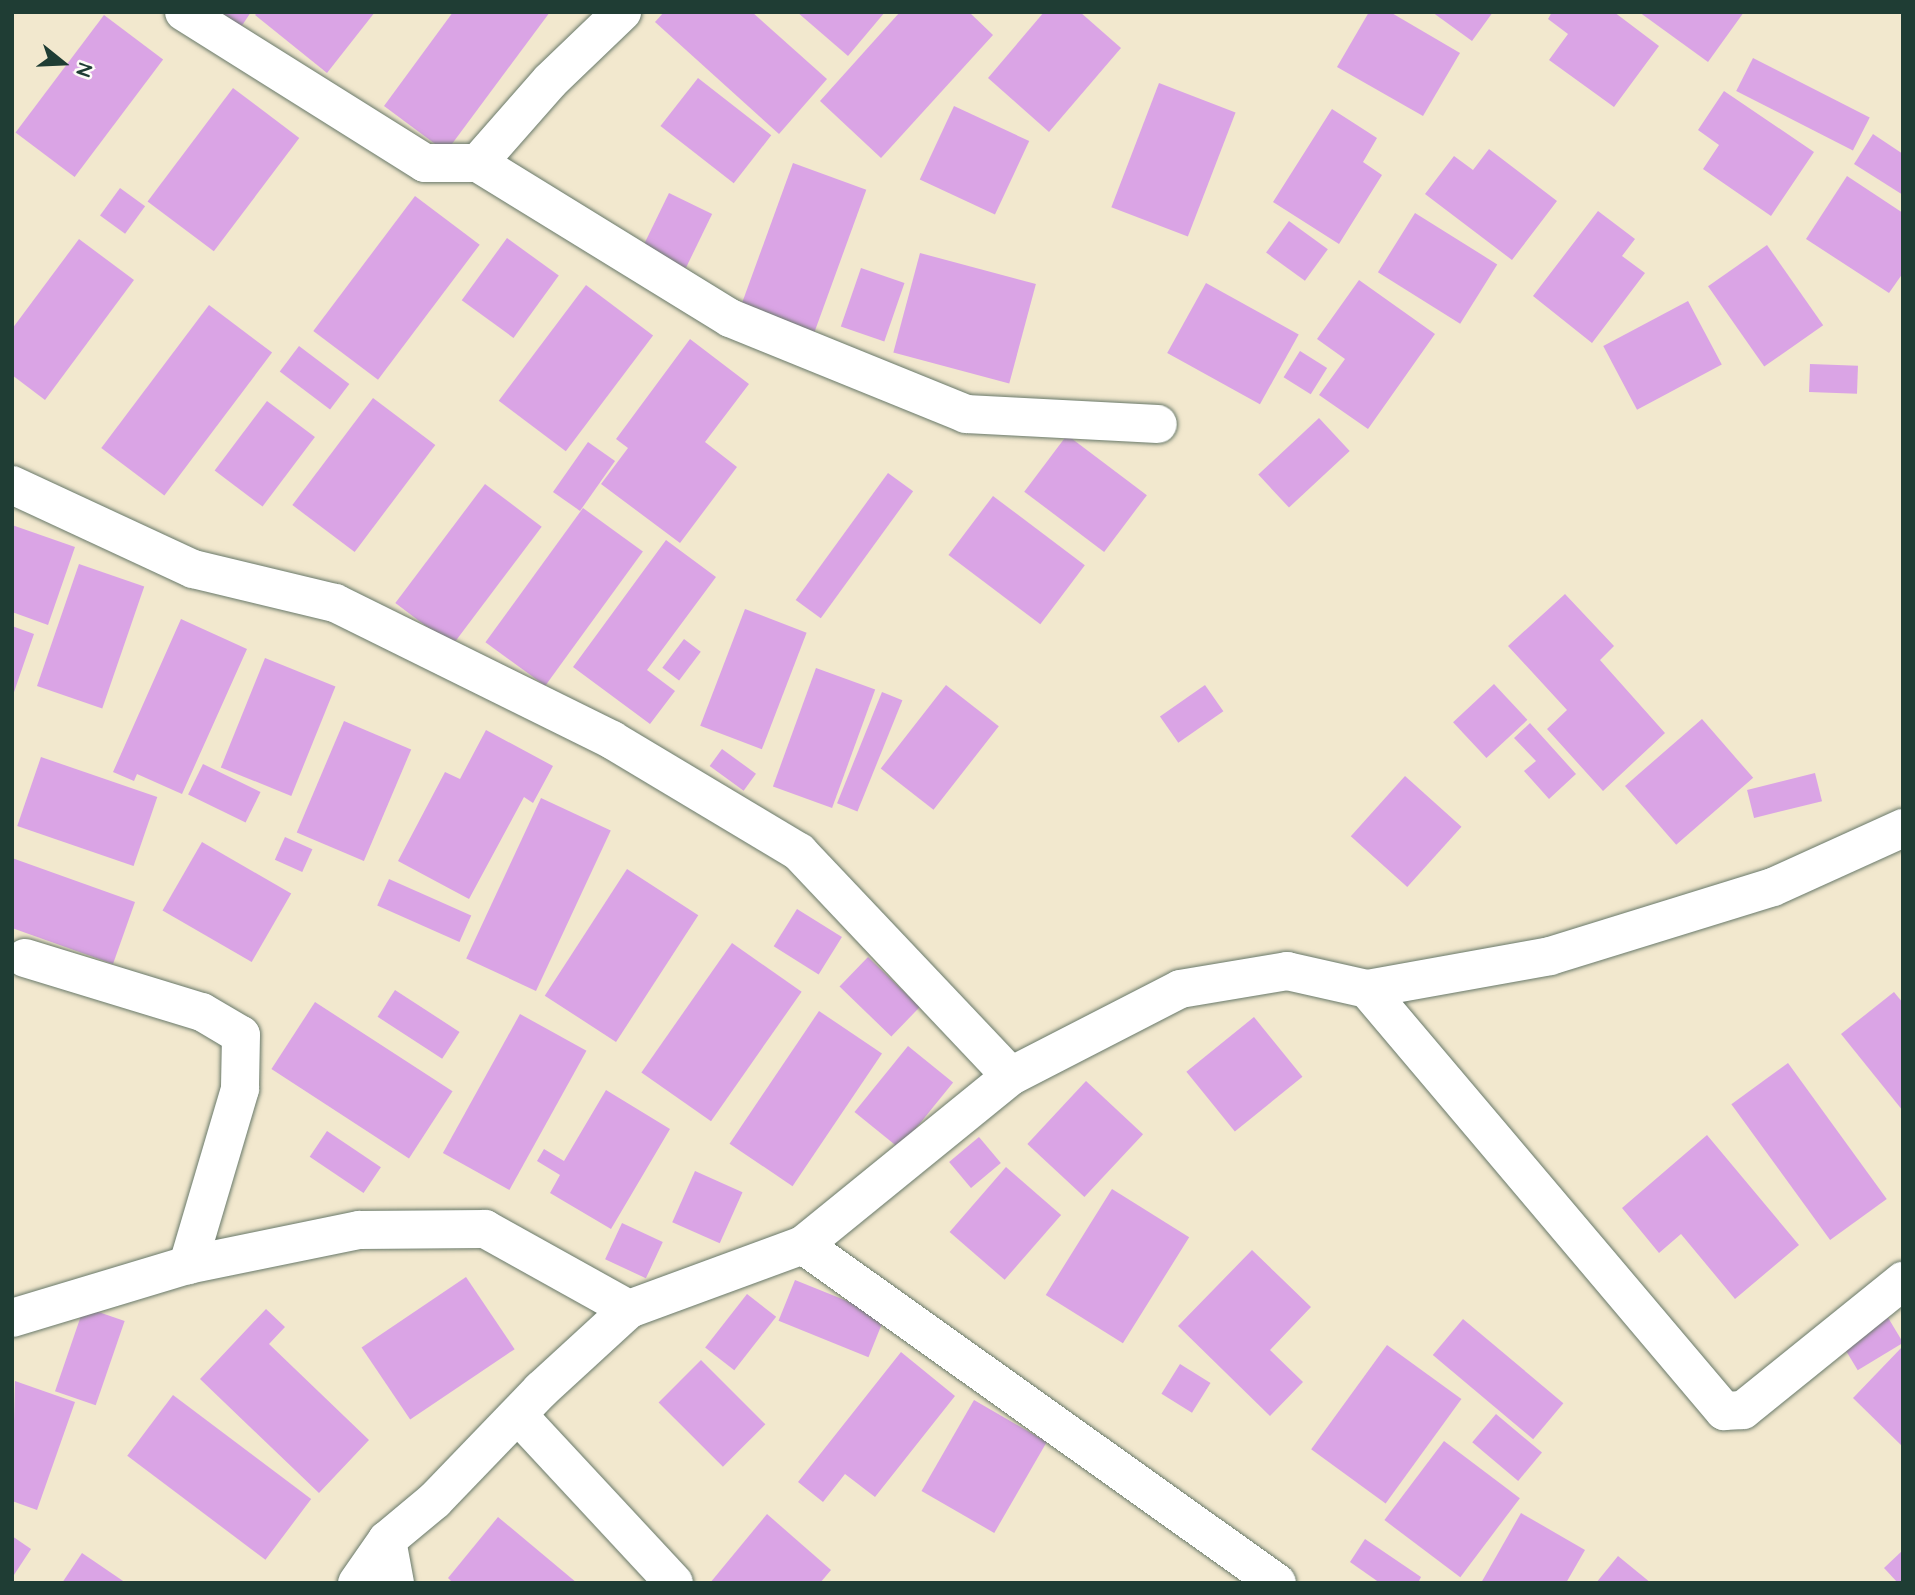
<!DOCTYPE html>
<style>
body{margin:0}
#map{position:relative;width:1915px;height:1595px;overflow:hidden;background:#f2e8ce;font-family:"Architects Daughter",sans-serif}
div>[style]{position:absolute}
.building>*{inset:0;background:#daa4e5;transform-origin:0 0}
.roads{filter:drop-shadow(0 0 2px #69796a) drop-shadow(0 0 2px #69796a)}
.minor>*{height:38px;margin:-19px;padding:0 19px;transform-origin:19px;border-radius:19px;background:#fff}
span{translate:-50% -50%;white-space:nowrap;text-align:center;line-height:1.15;-webkit-text-stroke:5px #fdfcf7;paint-order:stroke}
.frame{position:absolute;inset:0;border:14px solid #1f3d34;pointer-events:none}
.north{position:absolute;left:28px;top:28px;width:70px;height:70px;-webkit-text-stroke:5px #fdfcf7;paint-order:stroke;rotate:108deg;font-size:19px;font-weight:700;line-height:28px;text-align:center;color:#1f3d34}
.north::after{content:'';display:block;margin:auto;width:24px;height:32px;background:#1f3d34;clip-path:polygon(50% 0,100% 100%,50% 72%,0 100%)}
</style>
<div id="map">
<div class="building">
<div style="clip-path:polygon(214px 12px,251px 12px,239px 30px)"></div>
<div style="clip-path:polygon(258px 12px,375px 12px,327px 73px,255px 15px)"></div>
<div style="clip-path:polygon(453px 12px,550px 12px,446px 152px,384px 106px)"></div>
<div style="clip-path:polygon(664px 12px,752px 12px,827px 79px,779px 134px,655px 22px)"></div>
<div style="clip-path:polygon(797px 12px,885px 12px,848px 56px)"></div>
<div style="clip-path:polygon(900px 12px,969px 12px,993px 35px,881px 158px,820px 101px)"></div>
<div style="clip-path:polygon(1044px 12px,1080px 12px,1121px 48px,1049px 132px,988px 78px)"></div>
<div style="clip-path:polygon(1369px 12px,1390px 12px,1460px 53px,1423px 116px,1337px 67px)"></div>
<div style="clip-path:polygon(1432px 12px,1493px 12px,1472px 41px)"></div>
<div style="clip-path:polygon(1552px 12px,1614px 12px,1659px 46px,1614px 107px,1549px 60px,1568px 34px,1548px 19px)"></div>
<div style="clip-path:polygon(1639px 12px,1744px 12px,1708px 62px)"></div>
<div style="left:104px;top:15px;width:74px;height:147px;rotate:37deg"></div>
<div style="left:1753px;top:58px;width:131px;height:37px;rotate:27deg"></div>
<div style="left:698px;top:78px;width:93px;height:61px;rotate:38deg"></div>
<div style="left:1159px;top:83px;width:82px;height:133px;rotate:21deg"></div>
<div style="left:233px;top:88px;width:83px;height:142px;rotate:37deg"></div>
<div style="clip-path:polygon(1724px 91px,1814px 152px,1771px 216px,1703px 169px,1719px 145px,1698px 130px)"></div>
<div style="left:954px;top:106px;width:83px;height:81px;rotate:25deg"></div>
<div style="clip-path:polygon(1332px 109px,1377px 138px,1363px 162px,1382px 175px,1339px 244px,1273px 202px)"></div>
<div style="clip-path:polygon(1873px 134px,1903px 154px,1903px 195px,1854px 164px)"></div>
<div style="clip-path:polygon(1489px 149px,1557px 201px,1512px 260px,1425px 194px,1454px 156px,1473px 170px)"></div>
<div style="left:793px;top:163px;width:78px;height:152px;rotate:20deg"></div>
<div style="clip-path:polygon(1847px 176px,1903px 213px,1903px 273px,1889px 293px,1806px 239px)"></div>
<div style="left:120px;top:188px;width:31px;height:34px;rotate:36deg"></div>
<div style="left:669px;top:193px;width:48px;height:60px;rotate:26deg"></div>
<div style="left:415px;top:196px;width:81px;height:169px;rotate:37deg"></div>
<div style="clip-path:polygon(1598px 211px,1635px 239px,1622px 256px,1645px 273px,1592px 343px,1533px 296px)"></div>
<div style="left:1415px;top:213px;width:97px;height:70px;rotate:32deg"></div>
<div style="left:1289px;top:221px;width:48px;height:39px;rotate:36deg"></div>
<div style="left:507px;top:238px;width:64px;height:77px;rotate:36deg"></div>
<div style="clip-path:polygon(79px 239px,134px 280px,45px 400px,12px 375px,12px 329px)"></div>
<div style="left:1767px;top:245px;width:98px;height:72px;rotate:55deg"></div>
<div style="left:920px;top:253px;width:120px;height:103px;rotate:15deg"></div>
<div style="left:861px;top:268px;width:46px;height:62px;rotate:19deg"></div>
<div style="clip-path:polygon(1359px 280px,1435px 334px,1368px 429px,1319px 395px,1345px 359px,1317px 339px)"></div>
<div style="left:1206px;top:283px;width:106px;height:80px;rotate:29deg"></div>
<div style="left:586px;top:285px;width:84px;height:145px;rotate:37deg"></div>
<div style="left:1688px;top:301px;width:72px;height:96px;rotate:62deg"></div>
<div style="left:209px;top:305px;width:79px;height:179px;rotate:37deg"></div>
<div style="clip-path:polygon(690px 339px,749px 384px,705px 442px,737px 467px,680px 543px,601px 484px,628px 448px,616px 439px)"></div>
<div style="left:299px;top:346px;width:63px;height:32px;rotate:37deg"></div>
<div style="left:1300px;top:351px;width:32px;height:31px;rotate:32deg"></div>
<div style="left:1810px;top:364px;width:48px;height:28px;rotate:2deg"></div>
<div style="left:373px;top:398px;width:78px;height:134px;rotate:37deg"></div>
<div style="left:267px;top:401px;width:60px;height:87px;rotate:37deg"></div>
<div style="left:1319px;top:418px;width:45px;height:83px;rotate:47deg"></div>
<div style="left:1067px;top:435px;width:100px;height:71px;rotate:37deg"></div>
<div style="left:588px;top:442px;width:33px;height:61px;rotate:35deg"></div>
<div style="left:888px;top:473px;width:31px;height:157px;rotate:36deg"></div>
<div style="left:485px;top:484px;width:71px;height:149px;rotate:37deg"></div>
<div style="left:993px;top:496px;width:115px;height:74px;rotate:37deg"></div>
<div style="left:583px;top:508px;width:74px;height:166px;rotate:36deg"></div>
<div style="clip-path:polygon(12px 525px,75px 547px,48px 625px,12px 612px)"></div>
<div style="clip-path:polygon(666px 540px,716px 577px,647px 670px,675px 691px,650px 724px,573px 667px)"></div>
<div style="left:79px;top:564px;width:69px;height:129px;rotate:19deg"></div>
<div style="clip-path:polygon(1565px 594px,1614px 646px,1600px 660px,1665px 733px,1603px 791px,1547px 729px,1567px 710px,1508px 646px)"></div>
<div style="left:745px;top:609px;width:66px;height:125px;rotate:21deg"></div>
<div style="clip-path:polygon(181px 619px,247px 649px,182px 794px,137px 774px,134px 781px,113px 772px)"></div>
<div style="clip-path:polygon(12px 626px,34px 634px,13px 695px,12px 695px)"></div>
<div style="left:684px;top:639px;width:21px;height:36px;rotate:37deg"></div>
<div style="left:265px;top:658px;width:76px;height:118px;rotate:22deg"></div>
<div style="left:816px;top:668px;width:63px;height:126px;rotate:20deg"></div>
<div style="left:1494px;top:684px;width:49px;height:56px;rotate:47deg"></div>
<div style="left:946px;top:685px;width:67px;height:106px;rotate:38deg"></div>
<div style="left:1205px;top:685px;width:32px;height:55px;rotate:55deg"></div>
<div style="left:882px;top:692px;width:22px;height:120px;rotate:22deg"></div>
<div style="left:1702px;top:719px;width:78px;height:102px;rotate:49deg"></div>
<div style="left:344px;top:721px;width:73px;height:121px;rotate:23deg"></div>
<div style="clip-path:polygon(1530px 723px,1576px 774px,1549px 799px,1524px 771px,1536px 761px,1514px 738px)"></div>
<div style="clip-path:polygon(486px 730px,553px 766px,533px 803px,524px 797px,469px 899px,398px 861px,445px 772px,460px 779px)"></div>
<div style="left:722px;top:749px;width:42px;height:21px;rotate:36deg"></div>
<div style="left:41px;top:757px;width:123px;height:73px;rotate:19deg"></div>
<div style="left:203px;top:764px;width:64px;height:34px;rotate:26deg"></div>
<div style="left:1815px;top:773px;width:29px;height:70px;rotate:76deg"></div>
<div style="left:1405px;top:776px;width:76px;height:81px;rotate:42deg"></div>
<div style="left:541px;top:798px;width:77px;height:177px;rotate:25deg"></div>
<div style="left:285px;top:837px;width:30px;height:25px;rotate:24deg"></div>
<div style="left:202px;top:842px;width:103px;height:79px;rotate:30deg"></div>
<div style="clip-path:polygon(12px 858px,135px 902px,113px 964px,12px 928px)"></div>
<div style="left:627px;top:869px;width:85px;height:151px;rotate:33deg"></div>
<div style="left:389px;top:879px;width:90px;height:29px;rotate:24deg"></div>
<div style="left:797px;top:909px;width:53px;height:44px;rotate:32deg"></div>
<div style="left:732px;top:943px;width:85px;height:158px;rotate:35deg"></div>
<div style="left:868px;top:957px;width:72px;height:41px;rotate:44deg"></div>
<div style="left:395px;top:990px;width:77px;height:32px;rotate:33deg"></div>
<div style="clip-path:polygon(1894px 992px,1903px 1003px,1903px 1111px,1841px 1034px)"></div>
<div style="left:315px;top:1002px;width:164px;height:80px;rotate:33deg"></div>
<div style="left:819px;top:1011px;width:76px;height:160px;rotate:34deg"></div>
<div style="left:520px;top:1014px;width:76px;height:159px;rotate:29deg"></div>
<div style="left:1254px;top:1017px;width:77px;height:87px;rotate:51deg"></div>
<div style="left:908px;top:1046px;width:58px;height:85px;rotate:39deg"></div>
<div style="left:1788px;top:1063px;width:168px;height:70px;rotate:54deg"></div>
<div style="left:1086px;top:1081px;width:78px;height:86px;rotate:43deg"></div>
<div style="clip-path:polygon(606px 1090px,670px 1129px,611px 1229px,550px 1193px,560px 1175px,537px 1161px,544px 1149px,564px 1161px)"></div>
<div style="left:327px;top:1131px;width:65px;height:31px;rotate:34deg"></div>
<div style="clip-path:polygon(1707px 1135px,1799px 1245px,1735px 1299px,1681px 1234px,1659px 1253px,1622px 1208px)"></div>
<div style="left:979px;top:1137px;width:34px;height:39px;rotate:50deg"></div>
<div style="left:1006px;top:1167px;width:73px;height:86px;rotate:41deg"></div>
<div style="left:695px;top:1171px;width:52px;height:56px;rotate:24deg"></div>
<div style="left:1112px;top:1189px;width:91px;height:125px;rotate:32deg"></div>
<div style="left:622px;top:1223px;width:45px;height:40px;rotate:25deg"></div>
<div style="clip-path:polygon(1252px 1250px,1311px 1307px,1270px 1350px,1303px 1382px,1270px 1416px,1178px 1326px)"></div>
<div style="left:466px;top:1277px;width:87px;height:126px;rotate:56deg"></div>
<div style="left:795px;top:1280px;width:97px;height:44px;rotate:22deg"></div>
<div style="left:747px;top:1294px;width:37px;height:68px;rotate:38deg"></div>
<div style="left:1881px;top:1306px;width:43px;height:53px;rotate:59deg"></div>
<div style="left:84px;top:1307px;width:43px;height:89px;rotate:19deg"></div>
<div style="clip-path:polygon(266px 1309px,285px 1327px,269px 1344px,369px 1440px,319px 1493px,200px 1379px)"></div>
<div style="left:1463px;top:1319px;width:131px;height:47px;rotate:40deg"></div>
<div style="left:1387px;top:1345px;width:92px;height:129px;rotate:36deg"></div>
<div style="clip-path:polygon(1903px 1346px,1903px 1447px,1853px 1398px)"></div>
<div style="clip-path:polygon(901px 1352px,955px 1396px,875px 1497px,845px 1474px,823px 1502px,798px 1482px)"></div>
<div style="left:701px;top:1360px;width:91px;height:60px;rotate:45deg"></div>
<div style="left:1180px;top:1364px;width:36px;height:35px;rotate:32deg"></div>
<div style="clip-path:polygon(15px 1381px,75px 1402px,37px 1510px,12px 1501px)"></div>
<div style="left:173px;top:1395px;width:173px;height:76px;rotate:37deg"></div>
<div style="left:974px;top:1400px;width:84px;height:105px;rotate:30deg"></div>
<div style="left:1496px;top:1414px;width:60px;height:37px;rotate:40deg"></div>
<div style="left:1444px;top:1441px;width:95px;height:99px;rotate:37deg"></div>
<div style="clip-path:polygon(1521px 1513px,1585px 1550px,1566px 1583px,1481px 1583px)"></div>
<div style="clip-path:polygon(767px 1514px,831px 1570px,820px 1583px,710px 1583px)"></div>
<div style="clip-path:polygon(498px 1517px,577px 1583px,453px 1583px,448px 1578px)"></div>
<div style="clip-path:polygon(12px 1536px,31px 1549px,12px 1578px)"></div>
<div style="clip-path:polygon(1365px 1539px,1421px 1577px,1418px 1583px,1380px 1583px,1350px 1562px)"></div>
<div style="clip-path:polygon(1903px 1550px,1903px 1583px,1898px 1583px,1884px 1568px)"></div>
<div style="clip-path:polygon(82px 1553px,126px 1583px,62px 1583px)"></div>
<div style="clip-path:polygon(1618px 1556px,1651px 1583px,1596px 1583px)"></div>
</div>
<div class="roads">
<div class="minor">
<div style="left:184px;top:12px;width:284px;rotate:32.1deg"></div>
<div style="left:425px;top:163px;width:53px"></div>
<div style="left:478px;top:163px;width:296px;rotate:31.6deg"></div>
<div style="left:730px;top:318px;width:255px;rotate:22.1deg"></div>
<div style="left:966px;top:414px;width:192px;rotate:3deg"></div>
<div style="left:478px;top:163px;width:109px;rotate:-48.7deg"></div>
<div style="left:550px;top:81px;width:100px;rotate:-43.8deg"></div>
<div style="left:12px;top:485px;width:200px;rotate:24.9deg"></div>
<div style="left:193px;top:569px;width:146px;rotate:13.5deg"></div>
<div style="left:335px;top:603px;width:309px;rotate:26.3deg"></div>
<div style="left:612px;top:740px;width:218px;rotate:30.9deg"></div>
<div style="left:799px;top:852px;width:308px;rotate:46.6deg"></div>
<div style="left:25px;top:958px;width:185px;rotate:17deg"></div>
<div style="left:202px;top:1012px;width:45px;rotate:30.5deg"></div>
<div style="left:241px;top:1035px;width:54px;rotate:91.1deg"></div>
<div style="left:240px;top:1089px;width:184px;rotate:106.5deg"></div>
<div style="left:1367px;top:989px;width:553px;rotate:49.77deg"></div>
<div style="left:1724px;top:1411px;width:19px;rotate:-3deg"></div>
<div style="left:1743px;top:1410px;width:206px;rotate:-38.9deg"></div>
<div style="left:803px;top:1245px;width:582px;rotate:35.49deg"></div>
<div style="left:12px;top:1318px;width:184px;rotate:-16.8deg"></div>
<div style="left:188px;top:1265px;width:175px;rotate:-11.6deg"></div>
<div style="left:359px;top:1230px;width:126px;rotate:-0.5deg"></div>
<div style="left:485px;top:1229px;width:165px;rotate:29.1deg"></div>
<div style="left:518px;top:1415px;width:229px;rotate:47.1deg"></div>
<div style="left:387px;top:1540px;width:44px;rotate:79.5deg"></div>
<div style="left:357px;top:1583px;width:52px;rotate:-55.1deg"></div>
<div style="left:387px;top:1540px;width:62px;rotate:-39.8deg"></div>
<div style="left:435px;top:1500px;width:153px;rotate:-46.1deg"></div>
<div style="left:541px;top:1390px;width:120px;rotate:-42.6deg"></div>
<div style="left:629px;top:1309px;width:185px;rotate:-20.2deg"></div>
<div style="left:803px;top:1245px;width:268px;rotate:-39.1deg"></div>
<div style="left:1011px;top:1076px;width:190px;rotate:-27.2deg"></div>
<div style="left:1180px;top:989px;width:109px;rotate:-9.5deg"></div>
<div style="left:1287px;top:971px;width:82px;rotate:12.7deg"></div>
<div style="left:1367px;top:989px;width:186px;rotate:-10.2deg"></div>
<div style="left:1550px;top:956px;width:233px;rotate:-17.2deg"></div>
<div style="left:1773px;top:887px;width:143px;rotate:-24.4deg"></div>
</div>
</div>
<div class="frame"></div>
<div class="north">N</div>
</div>
